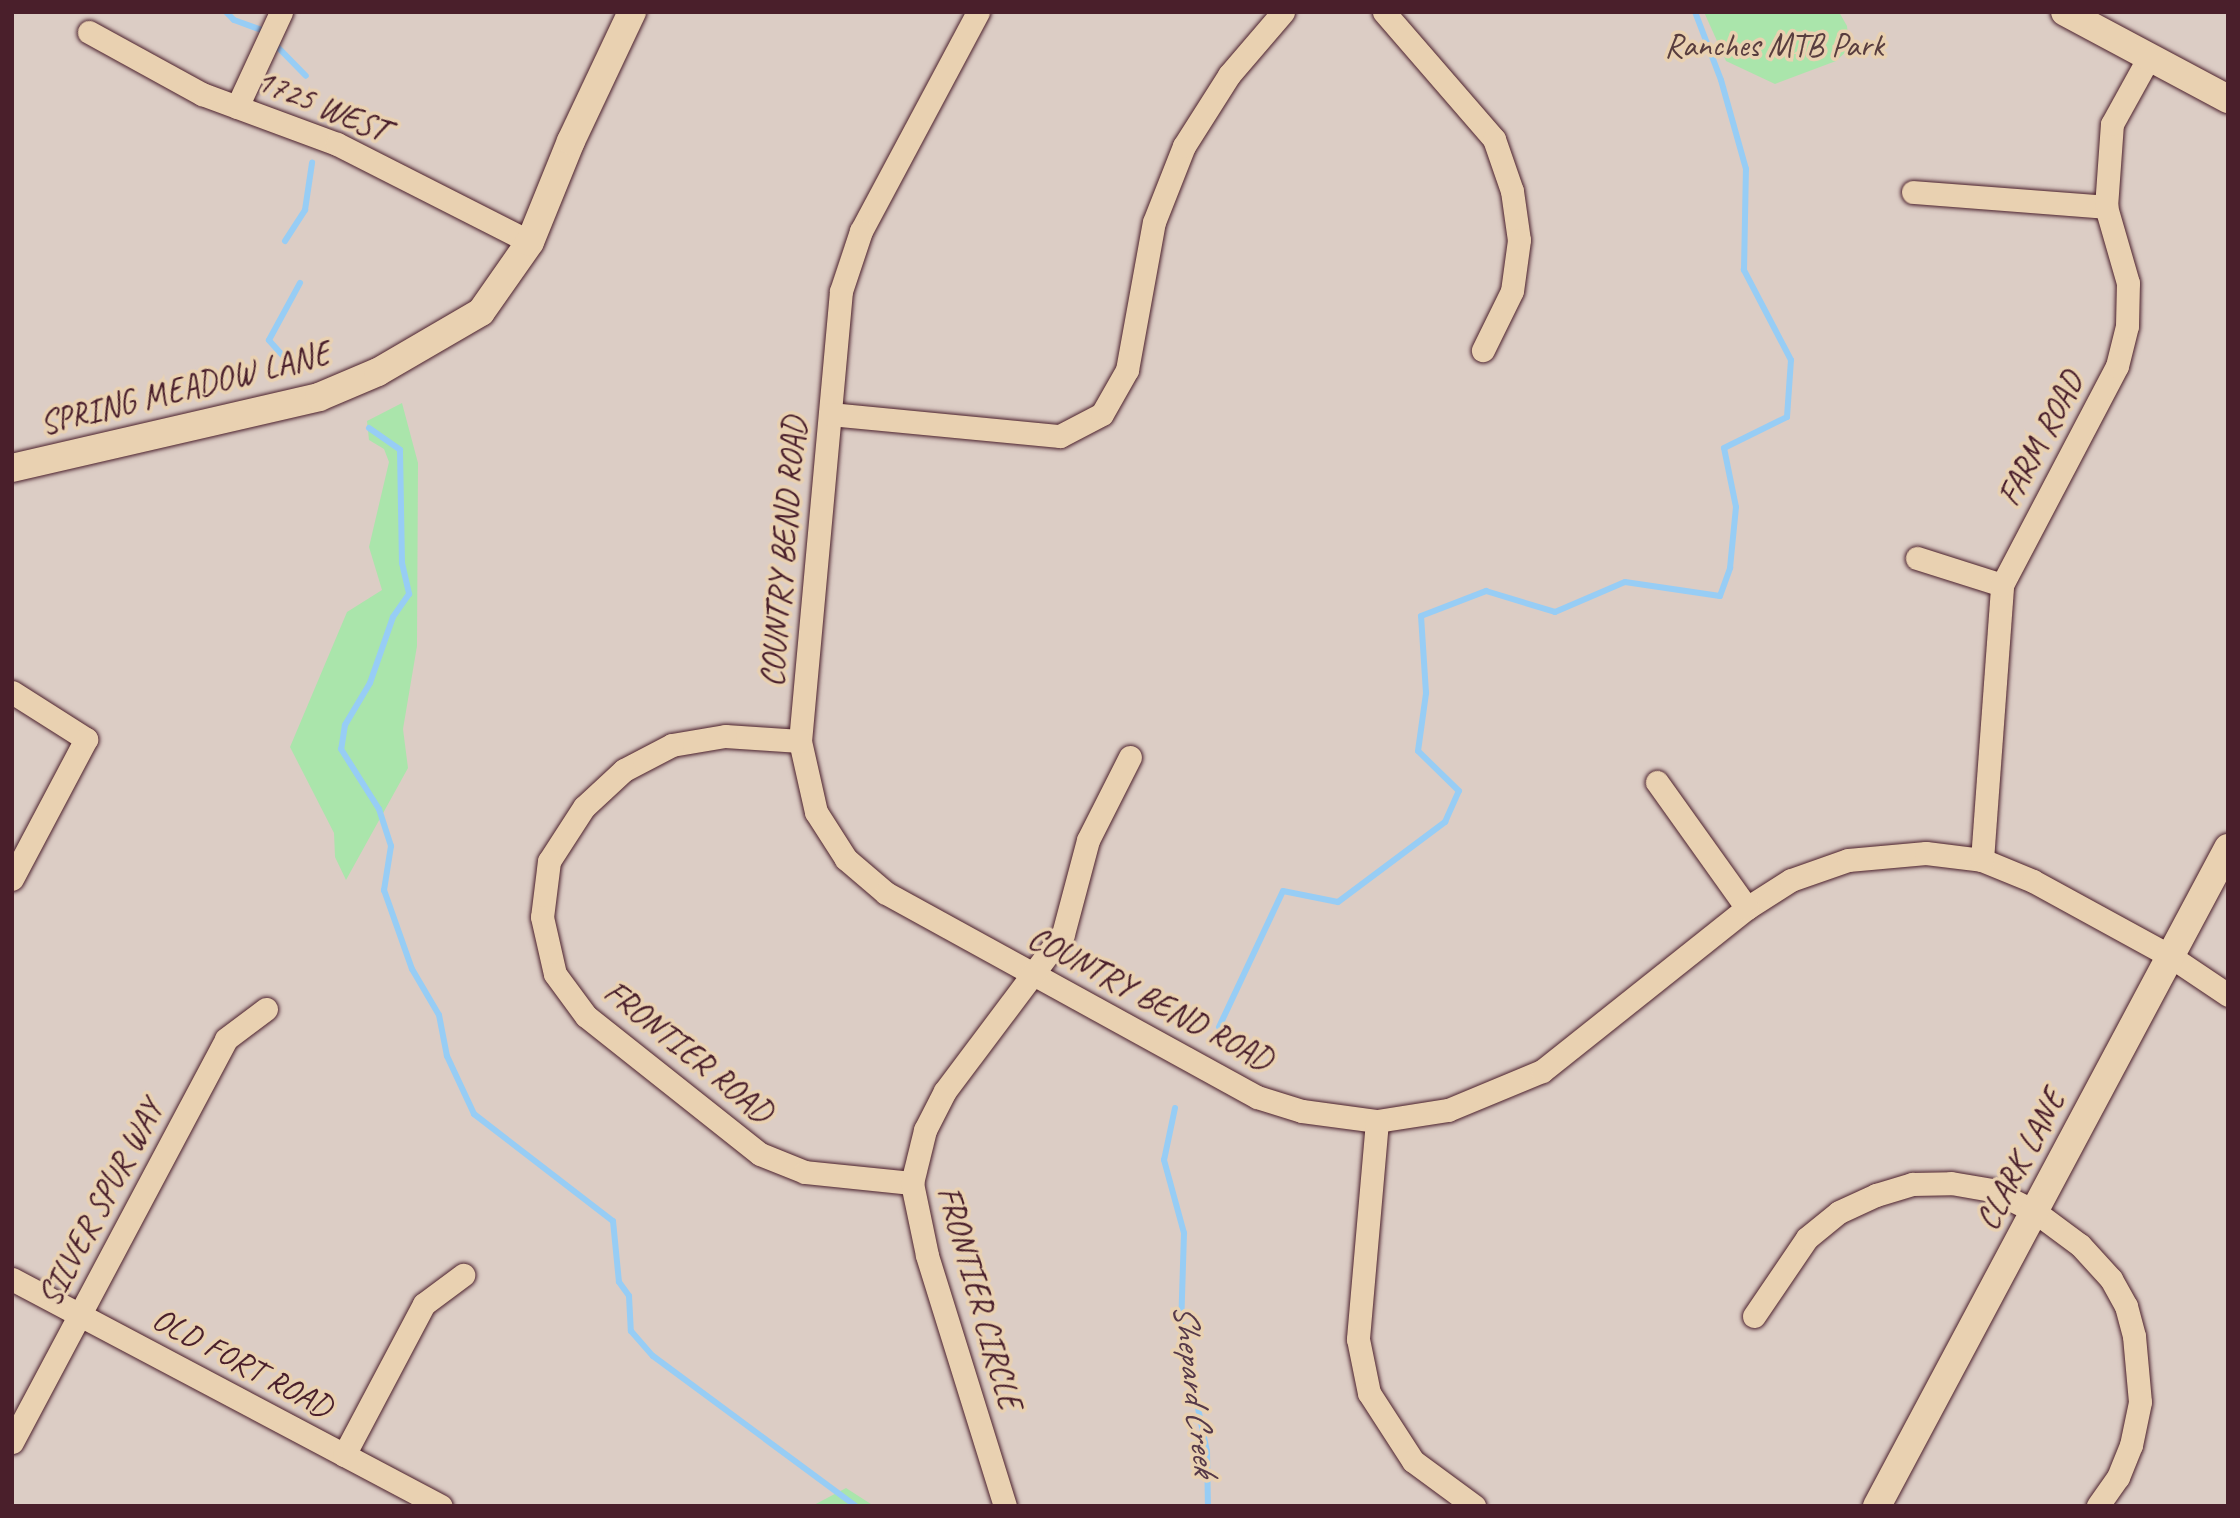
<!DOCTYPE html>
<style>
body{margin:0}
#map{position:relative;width:2240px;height:1518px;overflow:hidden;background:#dccdc5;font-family:Caveat,sans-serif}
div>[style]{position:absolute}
.green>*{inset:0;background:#aae5ab}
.stream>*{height:6px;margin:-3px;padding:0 3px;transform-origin:3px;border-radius:3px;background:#97cdf5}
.roads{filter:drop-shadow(0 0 2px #4a1f2b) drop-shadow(0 0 2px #4a1f2b)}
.minor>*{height:23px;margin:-11.5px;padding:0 11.5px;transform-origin:11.5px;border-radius:11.5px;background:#e9d1b1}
.tertiary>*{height:28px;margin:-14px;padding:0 14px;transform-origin:14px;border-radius:14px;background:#e9d1b1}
span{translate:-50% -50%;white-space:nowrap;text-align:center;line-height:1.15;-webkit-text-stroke:7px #e9d1b1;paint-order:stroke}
.park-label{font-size:33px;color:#583d3e}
.street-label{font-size:33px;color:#4a1f2b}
.water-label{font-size:35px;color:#563949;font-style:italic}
.frame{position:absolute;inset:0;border:14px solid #4a1f2b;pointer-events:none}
</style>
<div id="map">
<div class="green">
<div style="clip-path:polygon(1704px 12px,1839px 12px,1847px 26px,1849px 49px,1836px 61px,1775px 84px,1726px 61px)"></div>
<div style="clip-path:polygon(402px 403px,418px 463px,417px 646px,403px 729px,408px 768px,346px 880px,335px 857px,334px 833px,290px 747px,347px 612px,382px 590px,369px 547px,389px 462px,384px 449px,369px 440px,367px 421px)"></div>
<div style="clip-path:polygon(846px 1488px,874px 1506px,812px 1506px)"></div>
</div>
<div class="stream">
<div style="left:226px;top:12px;width:11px;rotate:45deg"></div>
<div style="left:234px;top:20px;width:29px;rotate:20deg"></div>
<div style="left:261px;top:30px;width:64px;rotate:45.6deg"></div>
<div style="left:285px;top:241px;width:37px;rotate:-57deg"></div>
<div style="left:305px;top:210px;width:48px;rotate:-81.5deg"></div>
<div style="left:293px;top:367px;width:36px;rotate:-132deg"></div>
<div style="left:269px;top:340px;width:65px;rotate:-61.5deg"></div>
<div style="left:369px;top:428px;width:38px;rotate:35deg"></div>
<div style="left:400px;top:450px;width:113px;rotate:89deg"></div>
<div style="left:402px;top:563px;width:32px;rotate:77deg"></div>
<div style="left:409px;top:594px;width:28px;rotate:125deg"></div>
<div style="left:393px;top:617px;width:70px;rotate:109.2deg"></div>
<div style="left:370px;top:683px;width:49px;rotate:120.8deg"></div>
<div style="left:345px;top:725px;width:24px;rotate:99deg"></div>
<div style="left:341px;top:749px;width:71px;rotate:57.7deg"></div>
<div style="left:379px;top:809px;width:39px;rotate:72deg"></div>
<div style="left:391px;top:846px;width:45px;rotate:99deg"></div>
<div style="left:384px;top:890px;width:84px;rotate:70.5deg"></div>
<div style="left:412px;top:969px;width:53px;rotate:59.6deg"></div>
<div style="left:439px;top:1015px;width:42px;rotate:79deg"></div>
<div style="left:447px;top:1056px;width:64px;rotate:65deg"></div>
<div style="left:474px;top:1114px;width:175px;rotate:37.6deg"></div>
<div style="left:613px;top:1221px;width:61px;rotate:84.4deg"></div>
<div style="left:619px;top:1282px;width:17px;rotate:54deg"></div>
<div style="left:629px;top:1296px;width:35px;rotate:87deg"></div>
<div style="left:631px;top:1331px;width:33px;rotate:49deg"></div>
<div style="left:653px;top:1356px;width:252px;rotate:36.5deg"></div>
<div style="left:1219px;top:1027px;width:150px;rotate:-64.8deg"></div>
<div style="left:1283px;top:891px;width:56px;rotate:11.3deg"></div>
<div style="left:1338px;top:902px;width:134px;rotate:-36.8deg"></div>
<div style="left:1445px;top:822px;width:34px;rotate:-66deg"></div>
<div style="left:1459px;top:791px;width:57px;rotate:-135.7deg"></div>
<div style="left:1418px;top:751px;width:59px;rotate:-82.1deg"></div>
<div style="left:1426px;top:693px;width:77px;rotate:-93.7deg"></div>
<div style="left:1421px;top:616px;width:70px;rotate:-21deg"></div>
<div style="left:1486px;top:591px;width:72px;rotate:16.9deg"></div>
<div style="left:1555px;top:612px;width:76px;rotate:-23.2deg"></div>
<div style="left:1625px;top:582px;width:96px;rotate:8.4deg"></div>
<div style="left:1720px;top:596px;width:30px;rotate:-70deg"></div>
<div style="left:1730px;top:568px;width:61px;rotate:-84.4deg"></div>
<div style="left:1736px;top:507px;width:60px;rotate:-101.5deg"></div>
<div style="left:1724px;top:448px;width:70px;rotate:-26.2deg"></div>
<div style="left:1787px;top:417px;width:57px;rotate:-86deg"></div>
<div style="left:1791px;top:360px;width:102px;rotate:-117.6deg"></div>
<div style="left:1744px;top:270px;width:101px;rotate:-88.9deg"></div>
<div style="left:1746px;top:169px;width:92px;rotate:-105.7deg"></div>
<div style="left:1721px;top:80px;width:73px;rotate:-110.9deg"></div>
<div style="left:1175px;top:1108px;width:53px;rotate:101.9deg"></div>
<div style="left:1164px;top:1160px;width:76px;rotate:74.7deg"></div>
<div style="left:1184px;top:1233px;width:93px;rotate:91.8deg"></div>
<div style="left:1181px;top:1326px;width:128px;rotate:78.3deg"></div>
<div style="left:1207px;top:1451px;width:55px;rotate:89deg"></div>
</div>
<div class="roads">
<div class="minor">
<div style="left:978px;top:12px;width:248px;rotate:118.1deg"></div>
<div style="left:861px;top:231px;width:63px;rotate:108.4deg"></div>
<div style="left:841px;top:291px;width:452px;rotate:95.2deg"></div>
<div style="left:800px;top:741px;width:73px;rotate:77.3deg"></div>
<div style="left:816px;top:812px;width:56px;rotate:57.4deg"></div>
<div style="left:846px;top:859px;width:52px;rotate:40.4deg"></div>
<div style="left:886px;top:893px;width:423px;rotate:28.8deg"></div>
<div style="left:1257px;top:1097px;width:47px;rotate:17.3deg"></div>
<div style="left:1302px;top:1111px;width:76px;rotate:7.6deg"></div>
<div style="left:1377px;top:1121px;width:72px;rotate:-8.8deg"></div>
<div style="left:1448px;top:1110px;width:102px;rotate:-22.5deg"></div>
<div style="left:1542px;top:1071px;width:262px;rotate:-38.5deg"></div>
<div style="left:1747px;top:908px;width:52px;rotate:-32.5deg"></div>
<div style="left:1791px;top:880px;width:60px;rotate:-19.3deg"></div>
<div style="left:1848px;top:860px;width:78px;rotate:-5.1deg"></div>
<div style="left:1926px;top:853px;width:56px;rotate:7.1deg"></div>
<div style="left:1982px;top:860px;width:55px;rotate:22.4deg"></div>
<div style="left:2033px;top:881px;width:156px;rotate:28.7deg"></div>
<div style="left:2170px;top:956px;width:70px;rotate:33.9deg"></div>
<div style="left:1384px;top:12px;width:168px;rotate:49.1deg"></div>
<div style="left:1494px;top:139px;width:55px;rotate:70.9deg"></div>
<div style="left:1512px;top:191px;width:49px;rotate:81.9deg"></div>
<div style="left:1519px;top:240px;width:51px;rotate:97.8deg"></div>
<div style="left:1512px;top:291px;width:66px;rotate:116.2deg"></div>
<div style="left:89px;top:32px;width:129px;rotate:28.8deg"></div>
<div style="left:202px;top:94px;width:144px;rotate:20.3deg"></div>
<div style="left:337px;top:144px;width:216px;rotate:26.9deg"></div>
<div style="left:237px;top:107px;width:105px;rotate:-65.1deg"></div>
<div style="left:1913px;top:192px;width:194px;rotate:4.4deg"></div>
<div style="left:830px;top:414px;width:231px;rotate:5.5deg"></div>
<div style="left:1060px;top:436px;width:47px;rotate:-27.6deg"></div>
<div style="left:1102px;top:414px;width:51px;rotate:-60.4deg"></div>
<div style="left:1127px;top:370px;width:150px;rotate:-79.7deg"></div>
<div style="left:1154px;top:222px;width:82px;rotate:-68.5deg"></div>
<div style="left:1184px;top:146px;width:84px;rotate:-57.6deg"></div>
<div style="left:1229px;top:75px;width:83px;rotate:-49.4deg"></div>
<div style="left:1917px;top:558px;width:89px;rotate:17.6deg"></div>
<div style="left:12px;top:692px;width:88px;rotate:32.4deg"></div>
<div style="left:86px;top:739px;width:158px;rotate:117.9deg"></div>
<div style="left:800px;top:741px;width:75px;rotate:-176.2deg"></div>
<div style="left:725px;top:736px;width:54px;rotate:170.4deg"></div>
<div style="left:672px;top:745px;width:54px;rotate:152.5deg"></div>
<div style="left:624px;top:770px;width:54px;rotate:137.2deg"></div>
<div style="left:584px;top:807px;width:64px;rotate:122.9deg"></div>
<div style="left:549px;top:861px;width:56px;rotate:97.1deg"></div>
<div style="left:542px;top:917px;width:58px;rotate:77.2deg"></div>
<div style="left:555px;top:974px;width:52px;rotate:53.6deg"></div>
<div style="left:586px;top:1016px;width:222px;rotate:38.4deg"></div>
<div style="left:760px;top:1154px;width:48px;rotate:21.8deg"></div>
<div style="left:805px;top:1172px;width:108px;rotate:5.9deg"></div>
<div style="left:1657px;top:782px;width:155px;rotate:54.5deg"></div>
<div style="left:1982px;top:860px;width:276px;rotate:-85.8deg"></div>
<div style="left:2002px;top:585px;width:247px;rotate:-62.3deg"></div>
<div style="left:2117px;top:366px;width:41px;rotate:-76deg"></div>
<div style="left:2127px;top:326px;width:43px;rotate:-88.7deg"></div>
<div style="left:2128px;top:283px;width:79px;rotate:-106.1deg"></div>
<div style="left:2106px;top:207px;width:83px;rotate:-85.9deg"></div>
<div style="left:2112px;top:124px;width:77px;rotate:-61.1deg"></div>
<div style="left:1377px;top:1121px;width:219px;rotate:95deg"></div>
<div style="left:1358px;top:1339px;width:55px;rotate:78.5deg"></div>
<div style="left:1369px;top:1393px;width:81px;rotate:57.1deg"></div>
<div style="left:1413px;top:1461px;width:76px;rotate:36.4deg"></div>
<div style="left:12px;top:1279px;width:485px;rotate:27.9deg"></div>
<div style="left:1754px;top:1316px;width:94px;rotate:-55.8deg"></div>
<div style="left:1807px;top:1238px;width:41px;rotate:-39.1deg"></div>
<div style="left:1839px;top:1212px;width:41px;rotate:-24.7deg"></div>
<div style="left:1876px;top:1195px;width:38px;rotate:-17deg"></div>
<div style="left:1912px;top:1184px;width:39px;rotate:-1deg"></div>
<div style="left:1951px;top:1183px;width:42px;rotate:9.7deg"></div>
<div style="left:1992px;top:1190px;width:47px;rotate:26.6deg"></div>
<div style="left:2034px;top:1211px;width:57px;rotate:36.5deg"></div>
<div style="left:2080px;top:1245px;width:46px;rotate:47.6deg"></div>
<div style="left:2111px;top:1279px;width:31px;rotate:61deg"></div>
<div style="left:2126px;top:1306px;width:31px;rotate:75deg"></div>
<div style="left:2134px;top:1336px;width:66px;rotate:84.8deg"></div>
<div style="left:2140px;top:1402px;width:44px;rotate:101.8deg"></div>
<div style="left:2131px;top:1445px;width:35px;rotate:112deg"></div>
<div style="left:2118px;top:1477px;width:35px;rotate:125deg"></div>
<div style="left:12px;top:1442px;width:456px;rotate:-62deg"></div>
<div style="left:226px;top:1039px;width:50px;rotate:-36.9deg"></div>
<div style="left:344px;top:1455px;width:171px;rotate:-62.1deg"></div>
<div style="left:424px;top:1304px;width:49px;rotate:-36.6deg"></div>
<div style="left:1005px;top:1506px;width:263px;rotate:-107.3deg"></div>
<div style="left:927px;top:1255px;width:74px;rotate:-101.8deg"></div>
<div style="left:912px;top:1183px;width:55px;rotate:-76.2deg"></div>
<div style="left:925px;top:1130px;width:44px;rotate:-62.9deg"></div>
<div style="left:945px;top:1091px;width:196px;rotate:-53.1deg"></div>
<div style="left:1063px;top:934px;width:97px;rotate:-75.1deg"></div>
<div style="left:1088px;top:840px;width:93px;rotate:-63.2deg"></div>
</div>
<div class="tertiary">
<div style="left:2065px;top:12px;width:185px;rotate:28.1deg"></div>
<div style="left:12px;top:468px;width:315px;rotate:-13deg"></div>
<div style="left:319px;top:397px;width:64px;rotate:-23deg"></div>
<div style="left:378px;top:372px;width:119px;rotate:-30.2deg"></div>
<div style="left:481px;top:312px;width:85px;rotate:-55deg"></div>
<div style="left:530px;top:242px;width:109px;rotate:-67.9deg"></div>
<div style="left:571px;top:141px;width:143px;rotate:-64.7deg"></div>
<div style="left:1877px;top:1506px;width:746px;rotate:-61.92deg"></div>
</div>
</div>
<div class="park-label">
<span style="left:1774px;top:46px">Ranches MTB Park</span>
</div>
<div class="street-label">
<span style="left:322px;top:106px;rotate:23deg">1725 WEST</span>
<span style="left:185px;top:389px;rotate:-14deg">SPRING MEADOW LANE</span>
<span style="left:2041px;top:439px;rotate:-62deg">FARM ROAD</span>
<span style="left:784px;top:552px;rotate:-85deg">COUNTRY BEND ROAD</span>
<span style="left:1150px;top:999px;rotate:28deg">COUNTRY BEND ROAD</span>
<span style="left:688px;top:1052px;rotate:39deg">FRONTIER ROAD</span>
<span style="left:2021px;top:1160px;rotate:-62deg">CLARK LANE</span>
<span style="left:101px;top:1203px;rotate:-62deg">SILVER SPUR WAY</span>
<span style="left:979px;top:1298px;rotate:74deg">FRONTIER CIRCLE</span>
<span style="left:242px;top:1363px;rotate:28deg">OLD FORT ROAD</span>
</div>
<div class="water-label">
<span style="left:1195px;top:1389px;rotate:83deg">Shepard Creek</span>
</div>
<div class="frame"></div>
</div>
